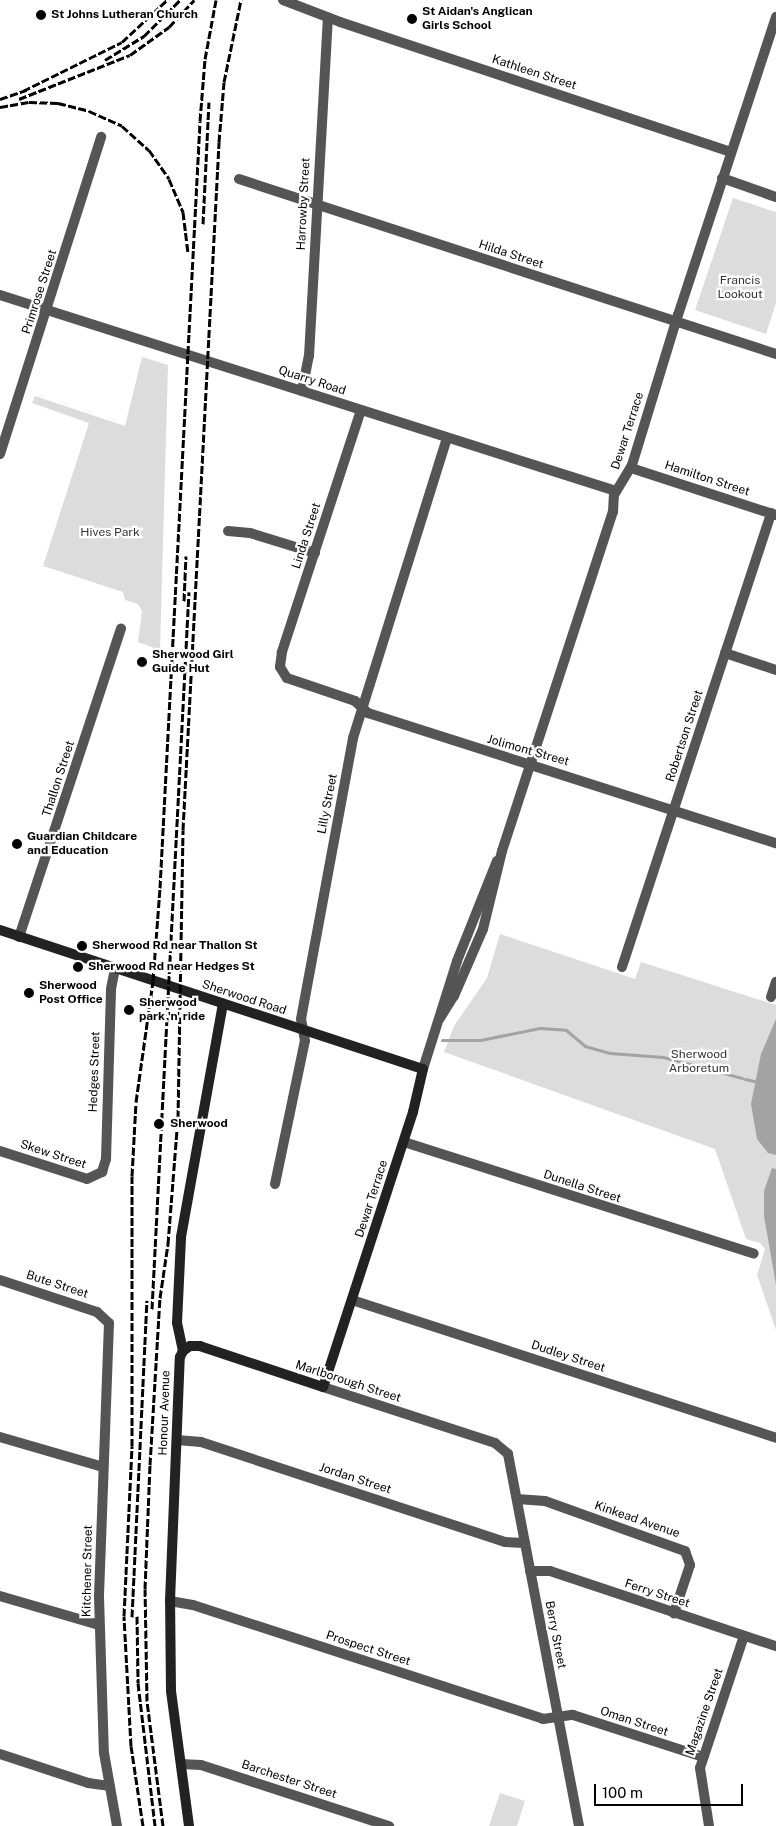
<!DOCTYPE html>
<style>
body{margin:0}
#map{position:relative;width:776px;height:1826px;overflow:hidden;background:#fff;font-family:"Public Sans",sans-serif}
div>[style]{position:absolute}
.green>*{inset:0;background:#dcdcdc}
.water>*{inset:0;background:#a3a3a3}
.stream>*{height:3px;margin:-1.5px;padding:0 1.5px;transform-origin:1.5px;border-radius:1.5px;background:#a3a3a3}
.street>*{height:10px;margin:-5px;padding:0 5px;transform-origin:5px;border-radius:5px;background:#555}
.secondary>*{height:10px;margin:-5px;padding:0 5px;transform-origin:5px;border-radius:5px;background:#222}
.rail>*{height:3px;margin-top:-1.5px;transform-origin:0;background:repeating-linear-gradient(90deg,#000 0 8px,transparent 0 10.5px)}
.dots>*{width:14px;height:14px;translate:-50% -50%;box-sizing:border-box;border:2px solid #fff;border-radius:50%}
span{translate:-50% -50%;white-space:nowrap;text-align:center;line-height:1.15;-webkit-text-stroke:4.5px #fff;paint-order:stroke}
.poi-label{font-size:12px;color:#000;font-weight:700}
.left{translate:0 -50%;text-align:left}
.street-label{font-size:12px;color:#000}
.park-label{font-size:12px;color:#333}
.scale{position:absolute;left:594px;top:1784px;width:149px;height:22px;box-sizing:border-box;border:2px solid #000;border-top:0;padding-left:6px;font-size:15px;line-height:18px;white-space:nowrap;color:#000;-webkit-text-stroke:4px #fff;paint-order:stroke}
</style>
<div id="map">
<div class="green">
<div style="clip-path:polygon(733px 198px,776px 212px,776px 303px,766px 334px,695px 310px)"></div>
<div style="clip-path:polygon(142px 357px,168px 365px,160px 650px,138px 642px,142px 611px,138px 604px,125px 600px,123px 592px,43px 566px,89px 423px,32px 403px,35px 396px,125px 426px)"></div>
<div style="clip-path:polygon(500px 934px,635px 979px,641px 962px,776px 1005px,776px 1330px,757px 1275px,765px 1249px,760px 1243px,746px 1239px,715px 1149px,444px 1052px,454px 1026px,487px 978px)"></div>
<div style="clip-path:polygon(500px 1793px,525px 1801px,517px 1826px,489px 1826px)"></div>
</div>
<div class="water">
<div style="clip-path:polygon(776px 1019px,776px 1155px,768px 1153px,757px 1139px,751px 1104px,761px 1054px)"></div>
<div style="clip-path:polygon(772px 1168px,776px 1169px,776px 1285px,764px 1216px,764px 1191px)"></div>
</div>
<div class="stream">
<div style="left:442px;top:1040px;width:38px"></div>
<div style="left:480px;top:1040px;width:61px;rotate:-11.3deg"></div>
<div style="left:540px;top:1028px;width:26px;rotate:4deg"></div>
<div style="left:566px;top:1030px;width:25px;rotate:40deg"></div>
<div style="left:585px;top:1046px;width:26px;rotate:16deg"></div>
<div style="left:610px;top:1053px;width:53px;rotate:4.3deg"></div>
<div style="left:663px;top:1057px;width:82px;rotate:14.9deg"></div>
<div style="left:745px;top:1079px;width:9px;rotate:13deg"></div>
</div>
<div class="street">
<div style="left:283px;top:0;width:61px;rotate:21.1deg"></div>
<div style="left:340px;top:22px;width:412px;rotate:18.4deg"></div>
<div style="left:722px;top:178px;width:57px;rotate:19.4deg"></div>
<div style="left:239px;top:179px;width:565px;rotate:18.05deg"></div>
<div style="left:0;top:295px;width:646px;rotate:17.65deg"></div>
<div style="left:302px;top:391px;width:36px;rotate:-79deg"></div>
<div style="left:309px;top:356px;width:339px;rotate:-86.8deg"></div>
<div style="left:361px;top:410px;width:255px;rotate:108.1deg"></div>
<div style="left:282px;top:652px;width:15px;rotate:98deg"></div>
<div style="left:280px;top:667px;width:13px;rotate:58deg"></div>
<div style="left:287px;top:678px;width:72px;rotate:18.7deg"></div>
<div style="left:355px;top:701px;width:18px;rotate:43deg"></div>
<div style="left:368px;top:713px;width:428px;rotate:17.7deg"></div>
<div style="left:0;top:454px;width:333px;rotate:-72.3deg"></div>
<div style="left:631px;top:468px;width:152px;rotate:18deg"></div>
<div style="left:228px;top:531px;width:22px;rotate:5deg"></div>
<div style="left:250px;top:533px;width:68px;rotate:17.1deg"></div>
<div style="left:725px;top:653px;width:54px;rotate:18.4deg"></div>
<div style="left:19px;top:937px;width:325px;rotate:-71.7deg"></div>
<div style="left:622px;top:967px;width:478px;rotate:-71.8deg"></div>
<div style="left:771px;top:997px;width:16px;rotate:-72deg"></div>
<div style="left:440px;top:1018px;width:26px;rotate:-58deg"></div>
<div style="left:454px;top:996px;width:73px;rotate:-66.6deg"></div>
<div style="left:483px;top:929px;width:80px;rotate:-76.3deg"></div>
<div style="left:502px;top:851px;width:357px;rotate:-71.9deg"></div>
<div style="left:613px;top:512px;width:17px;rotate:-87deg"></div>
<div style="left:614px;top:495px;width:35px;rotate:-59deg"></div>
<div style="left:632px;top:465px;width:157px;rotate:-73deg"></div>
<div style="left:678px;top:315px;width:314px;rotate:-71.8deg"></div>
<div style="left:423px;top:1069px;width:113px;rotate:-72.5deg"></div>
<div style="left:457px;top:961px;width:108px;rotate:-68.2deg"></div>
<div style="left:404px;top:1142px;width:367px;rotate:17.7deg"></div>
<div style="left:0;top:1151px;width:91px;rotate:17.8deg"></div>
<div style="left:87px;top:1179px;width:17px;rotate:-25deg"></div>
<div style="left:102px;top:1172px;width:14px;rotate:-73deg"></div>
<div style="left:106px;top:1159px;width:170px;rotate:-88.3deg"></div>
<div style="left:111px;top:989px;width:21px;rotate:-79deg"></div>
<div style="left:275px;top:1184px;width:146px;rotate:-78.2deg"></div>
<div style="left:305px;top:1041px;width:22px;rotate:-100deg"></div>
<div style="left:301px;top:1019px;width:286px;rotate:-79.5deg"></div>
<div style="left:353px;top:738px;width:314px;rotate:-72.6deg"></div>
<div style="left:0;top:1280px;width:102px;rotate:18.3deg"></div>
<div style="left:97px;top:1312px;width:16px;rotate:43deg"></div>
<div style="left:109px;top:1323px;width:274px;rotate:92.1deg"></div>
<div style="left:99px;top:1597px;width:156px;rotate:88.2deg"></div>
<div style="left:104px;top:1753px;width:74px;rotate:79.9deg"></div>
<div style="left:352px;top:1300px;width:446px;rotate:18deg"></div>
<div style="left:323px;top:1387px;width:181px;rotate:18deg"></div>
<div style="left:495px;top:1443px;width:17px;rotate:40deg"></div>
<div style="left:508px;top:1454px;width:379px;rotate:79.2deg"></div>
<div style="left:0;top:1437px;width:107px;rotate:16.2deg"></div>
<div style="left:177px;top:1440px;width:24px;rotate:5deg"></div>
<div style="left:201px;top:1442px;width:320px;rotate:18.2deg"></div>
<div style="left:505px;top:1542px;width:20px;rotate:3deg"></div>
<div style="left:517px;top:1499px;width:28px;rotate:4deg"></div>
<div style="left:545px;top:1501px;width:149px;rotate:19.7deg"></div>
<div style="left:685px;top:1551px;width:15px;rotate:70deg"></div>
<div style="left:690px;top:1565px;width:51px;rotate:108.4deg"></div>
<div style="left:530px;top:1571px;width:20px"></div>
<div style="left:550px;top:1571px;width:238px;rotate:18.4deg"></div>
<div style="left:0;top:1596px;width:103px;rotate:16.3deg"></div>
<div style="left:170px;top:1601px;width:23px;rotate:10deg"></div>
<div style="left:193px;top:1605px;width:368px;rotate:18deg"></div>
<div style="left:543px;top:1719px;width:30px;rotate:-8deg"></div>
<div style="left:573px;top:1715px;width:137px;rotate:17.9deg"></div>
<div style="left:0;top:1754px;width:93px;rotate:18.2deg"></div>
<div style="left:88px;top:1783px;width:21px;rotate:8deg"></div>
<div style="left:181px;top:1764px;width:20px;rotate:3deg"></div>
<div style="left:201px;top:1765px;width:198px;rotate:18deg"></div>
<div style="left:709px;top:1826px;width:59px;rotate:-98.8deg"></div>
<div style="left:700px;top:1768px;width:139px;rotate:-71.6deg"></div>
</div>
<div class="secondary">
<div style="left:0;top:930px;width:445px;rotate:18.2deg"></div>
<div style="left:423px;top:1069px;width:44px;rotate:103.1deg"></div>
<div style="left:413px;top:1112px;width:289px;rotate:108.1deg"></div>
<div style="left:323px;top:1387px;width:130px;rotate:-161.6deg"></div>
<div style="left:200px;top:1346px;width:10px;rotate:180deg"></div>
<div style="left:190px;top:1346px;width:9px;rotate:144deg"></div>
<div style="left:189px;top:1826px;width:136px;rotate:-97.6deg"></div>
<div style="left:171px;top:1691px;width:90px;rotate:-90.6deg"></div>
<div style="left:170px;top:1601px;width:244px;rotate:-87.7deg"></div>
<div style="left:180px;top:1357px;width:7px;rotate:-63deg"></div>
<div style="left:183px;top:1351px;width:29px;rotate:-102deg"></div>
<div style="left:177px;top:1323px;width:86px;rotate:-87.3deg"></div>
<div style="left:181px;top:1237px;width:237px;rotate:-79.8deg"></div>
</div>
<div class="rail">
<div style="left:105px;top:60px;width:46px;rotate:-31.6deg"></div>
<div style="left:144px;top:36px;width:51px;rotate:-45deg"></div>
<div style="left:23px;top:91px;width:110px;rotate:-26.3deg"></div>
<div style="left:122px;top:42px;width:62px;rotate:-43deg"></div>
<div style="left:0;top:99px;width:28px;rotate:-19deg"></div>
<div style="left:19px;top:99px;width:119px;rotate:-21.6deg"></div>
<div style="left:130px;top:55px;width:48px;rotate:-35.7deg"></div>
<div style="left:169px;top:27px;width:37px;rotate:-47deg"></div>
<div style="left:0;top:107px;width:29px;rotate:-10deg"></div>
<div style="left:29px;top:102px;width:29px;rotate:2deg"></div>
<div style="left:58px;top:103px;width:32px;rotate:14deg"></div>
<div style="left:89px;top:111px;width:36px;rotate:24deg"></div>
<div style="left:122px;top:126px;width:36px;rotate:42deg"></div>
<div style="left:149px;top:150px;width:35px;rotate:55deg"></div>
<div style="left:169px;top:179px;width:36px;rotate:67deg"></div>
<div style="left:183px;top:212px;width:41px;rotate:83deg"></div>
<div style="left:203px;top:224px;width:122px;rotate:-87.2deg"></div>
<div style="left:184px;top:601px;width:45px;rotate:-87.5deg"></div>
<div style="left:152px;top:1309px;width:718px;rotate:-87.05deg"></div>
<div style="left:137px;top:1616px;width:67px;rotate:89.1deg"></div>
<div style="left:138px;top:1683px;width:144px;rotate:83.2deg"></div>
<div style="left:132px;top:1617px;width:317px;rotate:-87.3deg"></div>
<div style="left:143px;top:1826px;width:81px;rotate:-98.5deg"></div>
<div style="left:131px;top:1746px;width:130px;rotate:-93.1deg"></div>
<div style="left:124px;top:1616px;width:170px;rotate:-87.3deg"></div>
<div style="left:132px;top:1446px;width:270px;rotate:-90deg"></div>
<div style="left:132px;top:1176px;width:74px;rotate:-86.9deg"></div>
<div style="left:136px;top:1102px;width:122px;rotate:-82deg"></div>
<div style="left:153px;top:981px;width:93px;rotate:-85.7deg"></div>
<div style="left:160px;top:888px;width:768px;rotate:-87.01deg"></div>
<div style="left:200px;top:121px;width:62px;rotate:-85.4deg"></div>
<div style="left:205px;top:59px;width:60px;rotate:-79.4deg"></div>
<div style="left:163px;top:1826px;width:126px;rotate:-97.3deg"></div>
<div style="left:147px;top:1701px;width:112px;rotate:-91deg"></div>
<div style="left:145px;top:1589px;width:124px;rotate:-87.7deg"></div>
<div style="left:150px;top:1465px;width:167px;rotate:-86.6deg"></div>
<div style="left:160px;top:1298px;width:55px;rotate:-81.6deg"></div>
<div style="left:168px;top:1244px;width:126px;rotate:-85.5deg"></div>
<div style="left:178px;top:1118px;width:288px;rotate:-89deg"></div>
<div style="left:183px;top:830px;width:689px;rotate:-87deg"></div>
<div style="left:219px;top:142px;width:60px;rotate:-85.2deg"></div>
<div style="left:224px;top:82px;width:84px;rotate:-78.3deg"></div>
</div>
<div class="dots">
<div style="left:41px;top:15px;background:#000"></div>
<div style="left:412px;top:19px;background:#000"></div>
<div style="left:142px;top:662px;background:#000"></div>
<div style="left:17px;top:844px;background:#000"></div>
<div style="left:82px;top:946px;background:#000"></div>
<div style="left:78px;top:967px;background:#000"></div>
<div style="left:29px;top:993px;background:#000"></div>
<div style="left:129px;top:1010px;background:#000"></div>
<div style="left:159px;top:1124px;background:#000"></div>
</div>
<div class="poi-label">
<span class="left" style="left:422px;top:19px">St Aidan's Anglican<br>Girls School</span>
<span class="left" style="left:51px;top:15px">St Johns Lutheran Church</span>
<span class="left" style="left:152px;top:662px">Sherwood Girl<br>Guide Hut</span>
<span class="left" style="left:27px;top:844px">Guardian Childcare<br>and Education</span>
<span class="left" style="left:92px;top:946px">Sherwood Rd near Thallon St</span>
<span class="left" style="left:88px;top:967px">Sherwood Rd near Hedges St</span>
<span class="left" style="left:39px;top:993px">Sherwood<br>Post Office</span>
<span class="left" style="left:139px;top:1010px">Sherwood<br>park 'n' ride</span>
<span class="left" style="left:170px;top:1124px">Sherwood</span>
</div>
<div class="street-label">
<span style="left:534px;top:73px;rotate:18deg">Kathleen Street</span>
<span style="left:304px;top:204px;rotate:-87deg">Harrowby Street</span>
<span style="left:511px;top:255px;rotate:18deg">Hilda Street</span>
<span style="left:40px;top:292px;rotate:-72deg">Primrose Street</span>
<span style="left:312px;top:381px;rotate:18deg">Quarry Road</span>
<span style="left:628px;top:431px;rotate:-72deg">Dewar Terrace</span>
<span style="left:707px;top:479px;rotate:18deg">Hamilton Street</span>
<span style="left:307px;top:536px;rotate:-72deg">Linda Street</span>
<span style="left:685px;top:736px;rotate:-72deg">Robertson Street</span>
<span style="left:528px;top:751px;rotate:16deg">Jolimont Street</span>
<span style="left:59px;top:779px;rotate:-72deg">Thallon Street</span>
<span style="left:328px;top:804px;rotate:-79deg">Lilly Street</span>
<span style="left:244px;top:998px;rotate:18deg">Sherwood Road</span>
<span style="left:95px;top:1072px;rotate:-88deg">Hedges Street</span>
<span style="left:53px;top:1155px;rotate:18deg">Skew Street</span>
<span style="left:582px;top:1187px;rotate:18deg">Dunella Street</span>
<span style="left:372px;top:1199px;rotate:-72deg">Dewar Terrace</span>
<span style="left:57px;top:1285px;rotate:18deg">Bute Street</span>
<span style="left:568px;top:1357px;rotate:18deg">Dudley Street</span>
<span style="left:348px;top:1382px;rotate:18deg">Marlborough Street</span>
<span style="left:165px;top:1413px;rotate:-88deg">Honour Avenue</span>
<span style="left:355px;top:1479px;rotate:18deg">Jordan Street</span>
<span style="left:637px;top:1520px;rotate:19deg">Kinkead Avenue</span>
<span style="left:88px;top:1571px;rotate:-89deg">Kitchener Street</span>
<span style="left:657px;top:1594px;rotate:18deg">Ferry Street</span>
<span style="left:555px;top:1635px;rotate:79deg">Berry Street</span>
<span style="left:368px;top:1649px;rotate:18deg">Prospect Street</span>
<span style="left:705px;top:1712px;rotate:-71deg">Magazine Street</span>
<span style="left:634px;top:1722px;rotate:18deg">Oman Street</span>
<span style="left:289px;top:1780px;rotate:18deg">Barchester Street</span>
</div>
<div class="park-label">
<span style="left:740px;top:288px">Francis<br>Lookout</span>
<span style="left:110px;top:533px">Hives Park</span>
<span style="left:699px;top:1062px">Sherwood<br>Arboretum</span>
</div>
<div class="scale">100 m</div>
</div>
